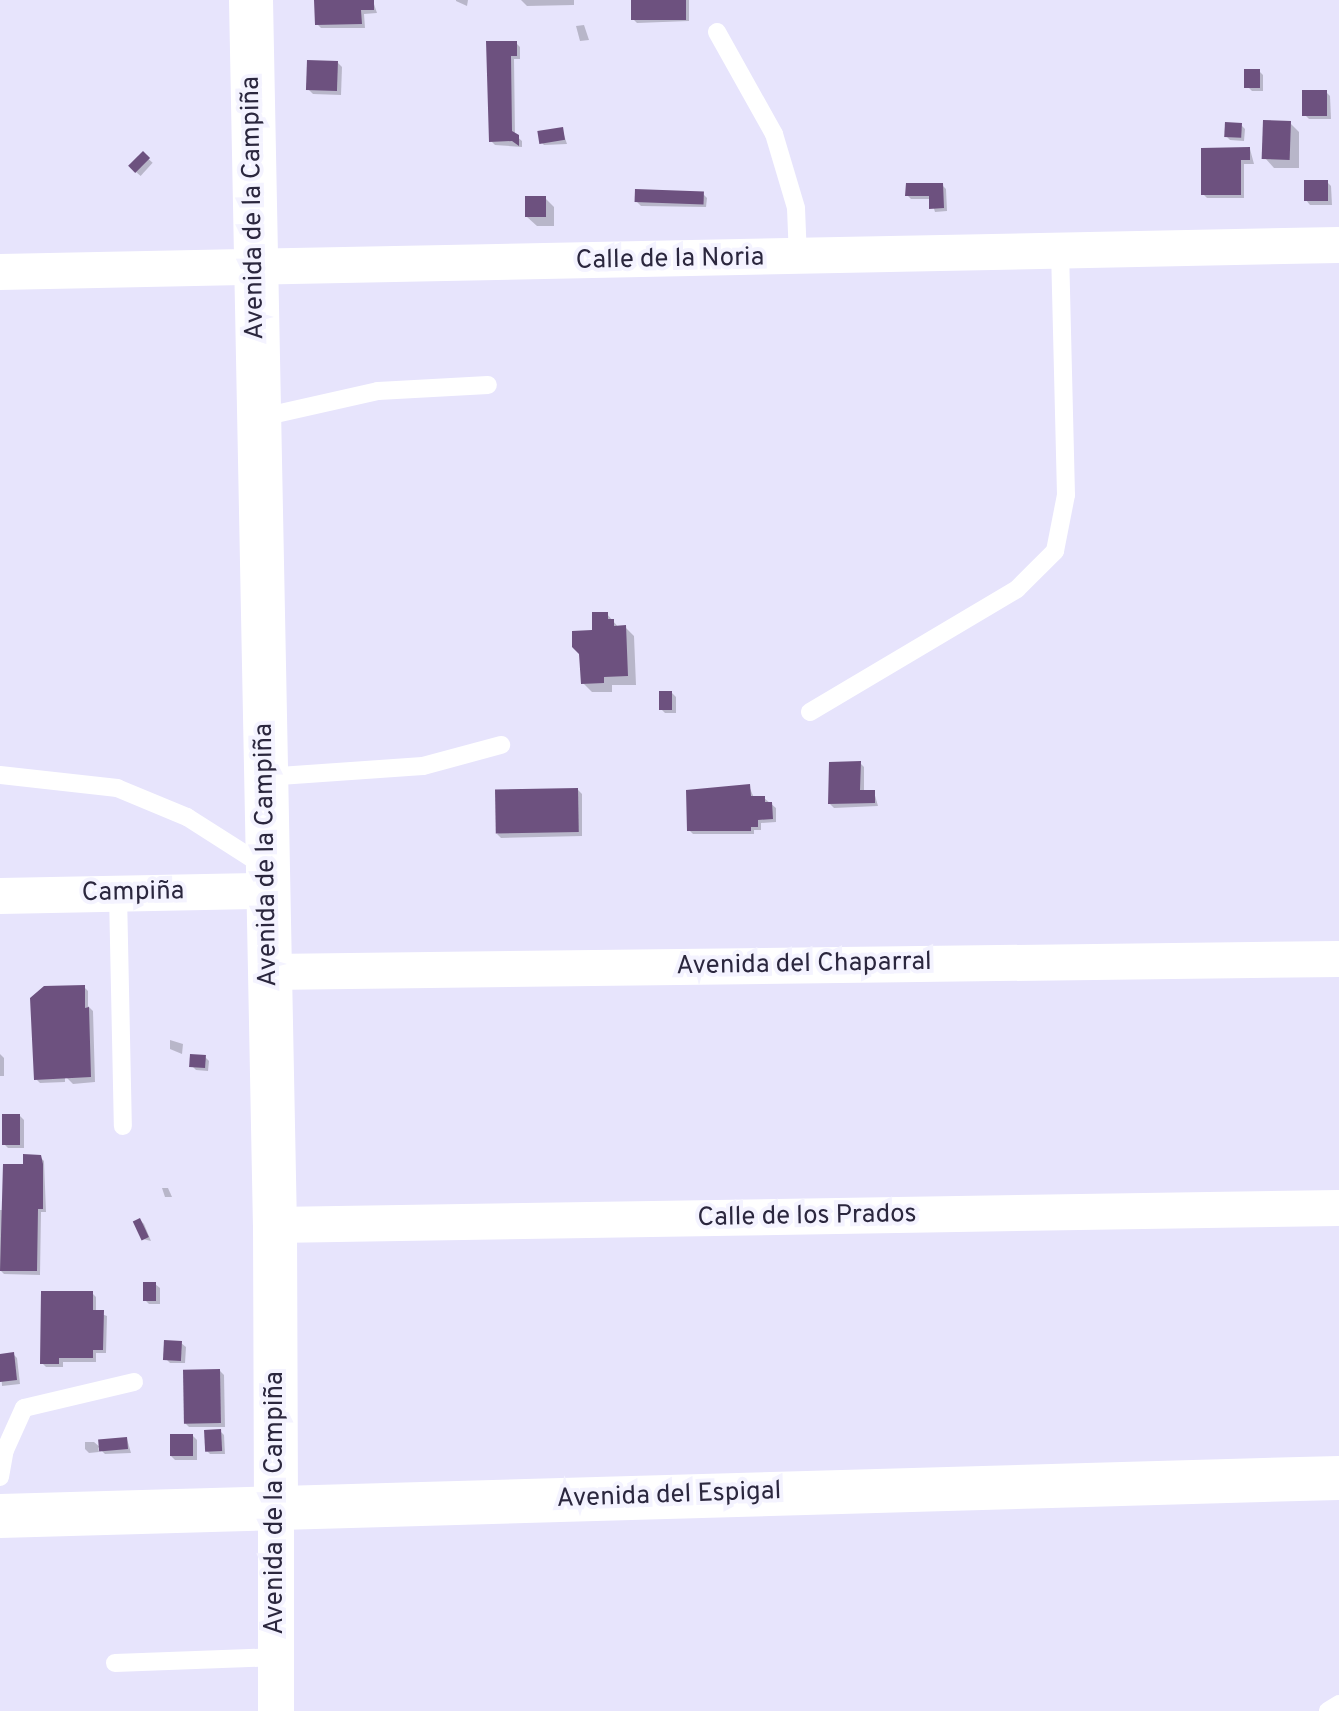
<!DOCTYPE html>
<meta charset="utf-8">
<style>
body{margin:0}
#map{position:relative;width:1339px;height:1711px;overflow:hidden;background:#e7e4fc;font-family:Overpass,sans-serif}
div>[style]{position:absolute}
.shadow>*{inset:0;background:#0003;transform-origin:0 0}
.building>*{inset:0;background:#6d517f;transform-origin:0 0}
.service>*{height:18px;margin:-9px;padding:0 9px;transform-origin:9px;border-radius:9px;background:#fff}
.minor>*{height:36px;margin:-18px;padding:0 18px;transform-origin:18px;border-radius:18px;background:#fff}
.tertiary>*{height:44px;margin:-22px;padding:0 22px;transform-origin:22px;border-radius:22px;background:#fff}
span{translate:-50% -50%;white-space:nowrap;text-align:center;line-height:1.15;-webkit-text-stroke:8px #f4f3ff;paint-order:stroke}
.street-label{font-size:26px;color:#2b273e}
</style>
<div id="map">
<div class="shadow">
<div style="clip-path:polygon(316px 0,373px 1px,377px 13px,364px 14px,365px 28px,321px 28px,317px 24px)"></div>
<div style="clip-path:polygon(468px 0,467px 6px,456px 1px,456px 0)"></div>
<div style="clip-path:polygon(521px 0,574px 0,574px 5px,527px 6px)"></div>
<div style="clip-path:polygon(633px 0,689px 0,689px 21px,637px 23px,633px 19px)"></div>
<div style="clip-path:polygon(584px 25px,589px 40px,580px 41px,576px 26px)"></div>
<div style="clip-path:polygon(488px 43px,516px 43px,520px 47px,520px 59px,514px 59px,515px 135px,522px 141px,522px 147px,495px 145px,491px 141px)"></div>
<div style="clip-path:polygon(338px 63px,342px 67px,341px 95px,313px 94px,309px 90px)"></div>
<div style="clip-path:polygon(1259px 71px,1263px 75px,1263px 91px,1252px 91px,1248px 87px)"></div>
<div style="clip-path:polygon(1326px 92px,1330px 96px,1331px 119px,1309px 119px,1305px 115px)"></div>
<div style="clip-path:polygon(1290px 123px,1299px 132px,1299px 168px,1274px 168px,1265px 158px)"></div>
<div style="clip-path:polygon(1241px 125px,1245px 129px,1244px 141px,1230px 140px,1226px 136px)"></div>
<div style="clip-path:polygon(562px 129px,567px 144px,544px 145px,540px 141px)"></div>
<div style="clip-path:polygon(1250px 149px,1254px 164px,1244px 164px,1244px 198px,1207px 198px,1203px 194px)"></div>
<div style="left:143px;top:154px;width:13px;height:18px;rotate:42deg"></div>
<div style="clip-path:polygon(1327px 182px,1331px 186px,1332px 205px,1310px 205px,1306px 200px)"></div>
<div style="clip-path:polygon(942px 185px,946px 189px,947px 211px,935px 212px,931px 199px,911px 199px,907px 195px)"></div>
<div style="clip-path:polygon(703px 194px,707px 198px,706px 207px,641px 206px,637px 202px)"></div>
<div style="clip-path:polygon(545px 198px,554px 207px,554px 226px,537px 226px,527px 217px)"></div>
<div style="clip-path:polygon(607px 614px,619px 628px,625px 627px,634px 636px,636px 685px,612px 685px,612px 692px,592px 692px,583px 683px,595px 632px)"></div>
<div style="clip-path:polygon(672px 693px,676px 697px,676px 713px,665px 713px,661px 709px)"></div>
<div style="clip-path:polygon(860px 763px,864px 767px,864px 792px,874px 792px,878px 806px,834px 808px,830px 804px)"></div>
<div style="clip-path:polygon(749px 786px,754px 798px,764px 798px,776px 808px,776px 822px,761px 823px,761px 830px,754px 830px,754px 834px,693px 834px,689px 830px)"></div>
<div style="clip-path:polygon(578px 790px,582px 794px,582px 836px,501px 838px,497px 834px)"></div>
<div style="clip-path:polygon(84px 987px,88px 991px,88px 1006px,93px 1011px,95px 1082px,73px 1084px,65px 1076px,65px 1082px,40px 1083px,36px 1079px)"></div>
<div style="clip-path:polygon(170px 1040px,183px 1044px,182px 1054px,170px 1049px)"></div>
<div style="clip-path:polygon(0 1054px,4px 1058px,4px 1076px,0 1076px)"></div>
<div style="clip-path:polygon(205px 1057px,209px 1061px,208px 1071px,196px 1070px,192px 1066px)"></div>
<div style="clip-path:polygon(20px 1116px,24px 1120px,24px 1148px,8px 1148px,4px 1144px)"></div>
<div style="clip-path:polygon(40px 1157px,44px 1161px,46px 1212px,41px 1212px,40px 1275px,4px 1274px,0 1270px,0 1210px,4px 1210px,25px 1166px)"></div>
<div style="clip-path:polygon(162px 1188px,168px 1188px,172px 1197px,165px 1197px)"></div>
<div style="clip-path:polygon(140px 1220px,144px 1224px,151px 1241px,143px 1239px)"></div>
<div style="clip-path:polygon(155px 1284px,160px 1288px,160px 1304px,149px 1304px,145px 1300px)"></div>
<div style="clip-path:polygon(92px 1293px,96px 1297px,96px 1312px,107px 1316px,106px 1353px,96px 1353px,96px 1362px,63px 1362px,63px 1367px,46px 1367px,42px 1363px)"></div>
<div style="clip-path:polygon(181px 1343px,186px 1347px,185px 1363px,170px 1363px,166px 1359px)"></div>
<div style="clip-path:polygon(13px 1354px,17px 1358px,20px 1384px,2px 1386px,0 1356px)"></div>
<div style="clip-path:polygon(220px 1371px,224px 1375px,225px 1427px,189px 1427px,185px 1423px)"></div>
<div style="clip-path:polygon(220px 1431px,224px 1435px,225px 1454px,210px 1454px,206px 1450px)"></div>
<div style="clip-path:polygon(193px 1436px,197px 1440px,197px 1460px,175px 1460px,171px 1456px)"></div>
<div style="clip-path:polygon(127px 1439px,131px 1453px,105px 1454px,98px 1447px,99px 1452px,89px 1453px,85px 1449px,85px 1442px,94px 1442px,101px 1448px)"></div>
</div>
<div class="building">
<div style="clip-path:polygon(314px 0,374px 0,374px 10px,361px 10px,362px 24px,315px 25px)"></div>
<div style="left:631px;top:0;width:55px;height:20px"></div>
<div style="clip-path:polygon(486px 41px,517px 41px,517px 56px,511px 56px,512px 131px,519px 135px,519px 146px,512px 141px,489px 142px)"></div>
<div style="left:307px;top:60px;width:31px;height:30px;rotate:2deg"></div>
<div style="left:1244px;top:69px;width:16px;height:19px"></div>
<div style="left:1302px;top:90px;width:25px;height:26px"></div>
<div style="left:1263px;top:120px;width:28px;height:39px;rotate:2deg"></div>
<div style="left:1225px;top:122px;width:17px;height:15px;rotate:3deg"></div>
<div style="left:563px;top:127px;width:13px;height:26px;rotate:81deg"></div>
<div style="clip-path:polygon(1250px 147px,1250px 160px,1241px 160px,1241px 195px,1201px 195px,1201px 148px)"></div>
<div style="left:143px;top:151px;width:10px;height:21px;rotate:45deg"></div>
<div style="left:1304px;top:180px;width:24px;height:21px"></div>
<div style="clip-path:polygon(906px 183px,943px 183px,944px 208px,929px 209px,929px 196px,905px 196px)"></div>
<div style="left:635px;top:189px;width:69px;height:13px;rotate:2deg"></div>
<div style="left:546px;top:196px;width:21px;height:21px;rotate:90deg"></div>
<div style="clip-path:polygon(592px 612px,608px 612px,608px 619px,614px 619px,614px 626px,626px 625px,628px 676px,604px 677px,604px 683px,581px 684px,579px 654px,572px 647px,572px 631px,592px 630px)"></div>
<div style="left:659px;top:691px;width:13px;height:19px"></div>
<div style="clip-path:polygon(861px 761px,860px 790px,875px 790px,875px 803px,828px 804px,829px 762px)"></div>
<div style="clip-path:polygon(750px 784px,751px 796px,765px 796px,765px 802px,772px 802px,773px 819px,758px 820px,758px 827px,751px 827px,751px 831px,687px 831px,686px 790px)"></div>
<div style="left:578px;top:788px;width:44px;height:83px;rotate:89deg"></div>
<div style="clip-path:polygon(85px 985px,85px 1008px,89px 1007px,91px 1077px,34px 1080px,30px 998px,44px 986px)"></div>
<div style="left:190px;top:1054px;width:16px;height:13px;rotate:4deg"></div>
<div style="left:2px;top:1114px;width:18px;height:31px"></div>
<div style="clip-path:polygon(23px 1154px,41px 1155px,43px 1164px,43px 1209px,38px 1209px,37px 1271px,0 1271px,3px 1164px,23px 1164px)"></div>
<div style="left:140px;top:1218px;width:21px;height:8px;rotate:65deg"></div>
<div style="left:143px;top:1282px;width:13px;height:19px"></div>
<div style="clip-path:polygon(41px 1291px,93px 1291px,93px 1310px,104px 1310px,103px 1350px,93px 1350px,93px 1358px,59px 1358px,59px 1364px,40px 1364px)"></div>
<div style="left:164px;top:1340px;width:18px;height:20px;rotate:3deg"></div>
<div style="clip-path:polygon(14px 1352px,17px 1380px,0 1382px,0 1354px)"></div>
<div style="left:220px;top:1369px;width:54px;height:37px;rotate:89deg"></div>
<div style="left:221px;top:1429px;width:22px;height:17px;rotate:87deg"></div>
<div style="left:170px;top:1434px;width:23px;height:22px"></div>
<div style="left:127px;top:1437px;width:12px;height:29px;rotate:85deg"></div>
</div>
<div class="service">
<div style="left:717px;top:32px;width:117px;rotate:60.8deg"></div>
<div style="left:774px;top:134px;width:77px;rotate:73.4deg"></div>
<div style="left:796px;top:208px;width:49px;rotate:87.7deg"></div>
<div style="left:258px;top:418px;width:123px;rotate:-12.7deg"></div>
<div style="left:378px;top:391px;width:110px;rotate:-3.1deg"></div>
<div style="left:810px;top:712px;width:241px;rotate:-30.7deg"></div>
<div style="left:1017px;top:589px;width:54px;rotate:-45deg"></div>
<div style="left:1055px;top:551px;width:57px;rotate:-78.9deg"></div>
<div style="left:1066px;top:495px;width:244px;rotate:-91.4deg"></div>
<div style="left:0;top:775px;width:118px;rotate:6.3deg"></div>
<div style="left:117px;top:788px;width:76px;rotate:22.5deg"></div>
<div style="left:187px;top:817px;width:91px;rotate:32.5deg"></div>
<div style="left:265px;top:777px;width:158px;rotate:-4deg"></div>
<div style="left:423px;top:766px;width:81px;rotate:-15.1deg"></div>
<div style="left:118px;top:894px;width:232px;rotate:88.8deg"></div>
<div style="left:0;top:1477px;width:27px;rotate:-80deg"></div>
<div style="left:5px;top:1450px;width:46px;rotate:-65.7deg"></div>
<div style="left:24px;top:1408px;width:113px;rotate:-13.3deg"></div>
<div style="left:115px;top:1663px;width:161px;rotate:-2.1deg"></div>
<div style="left:1328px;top:1711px;width:13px;rotate:-32deg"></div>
</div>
<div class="minor">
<div style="left:0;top:272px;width:1339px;rotate:-1.16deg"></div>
<div style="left:0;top:896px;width:267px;rotate:-1.1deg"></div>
<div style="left:270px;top:972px;width:1069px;rotate:-0.7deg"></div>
<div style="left:275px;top:1225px;width:1064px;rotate:-0.92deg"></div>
<div style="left:276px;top:1508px;width:203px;rotate:90deg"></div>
</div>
<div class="tertiary">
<div style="left:251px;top:0;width:1225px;rotate:88.88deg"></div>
<div style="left:275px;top:1225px;width:283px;rotate:89.8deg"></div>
<div style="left:0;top:1516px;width:1340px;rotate:-1.63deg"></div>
</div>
<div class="street-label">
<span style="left:254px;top:208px;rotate:-91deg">Avenida de la Campiña</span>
<span style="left:670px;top:260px;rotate:-1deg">Calle de la Noria</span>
<span style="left:267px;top:855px;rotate:-91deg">Avenida de la Campiña</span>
<span style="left:133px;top:893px;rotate:-1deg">Campiña</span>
<span style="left:804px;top:965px;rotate:-1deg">Avenida del Chaparral</span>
<span style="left:807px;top:1217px;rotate:-1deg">Calle de los Prados</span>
<span style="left:669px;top:1496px;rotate:-2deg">Avenida del Espigal</span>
<span style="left:276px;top:1503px;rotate:-90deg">Avenida de la Campiña</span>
</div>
</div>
